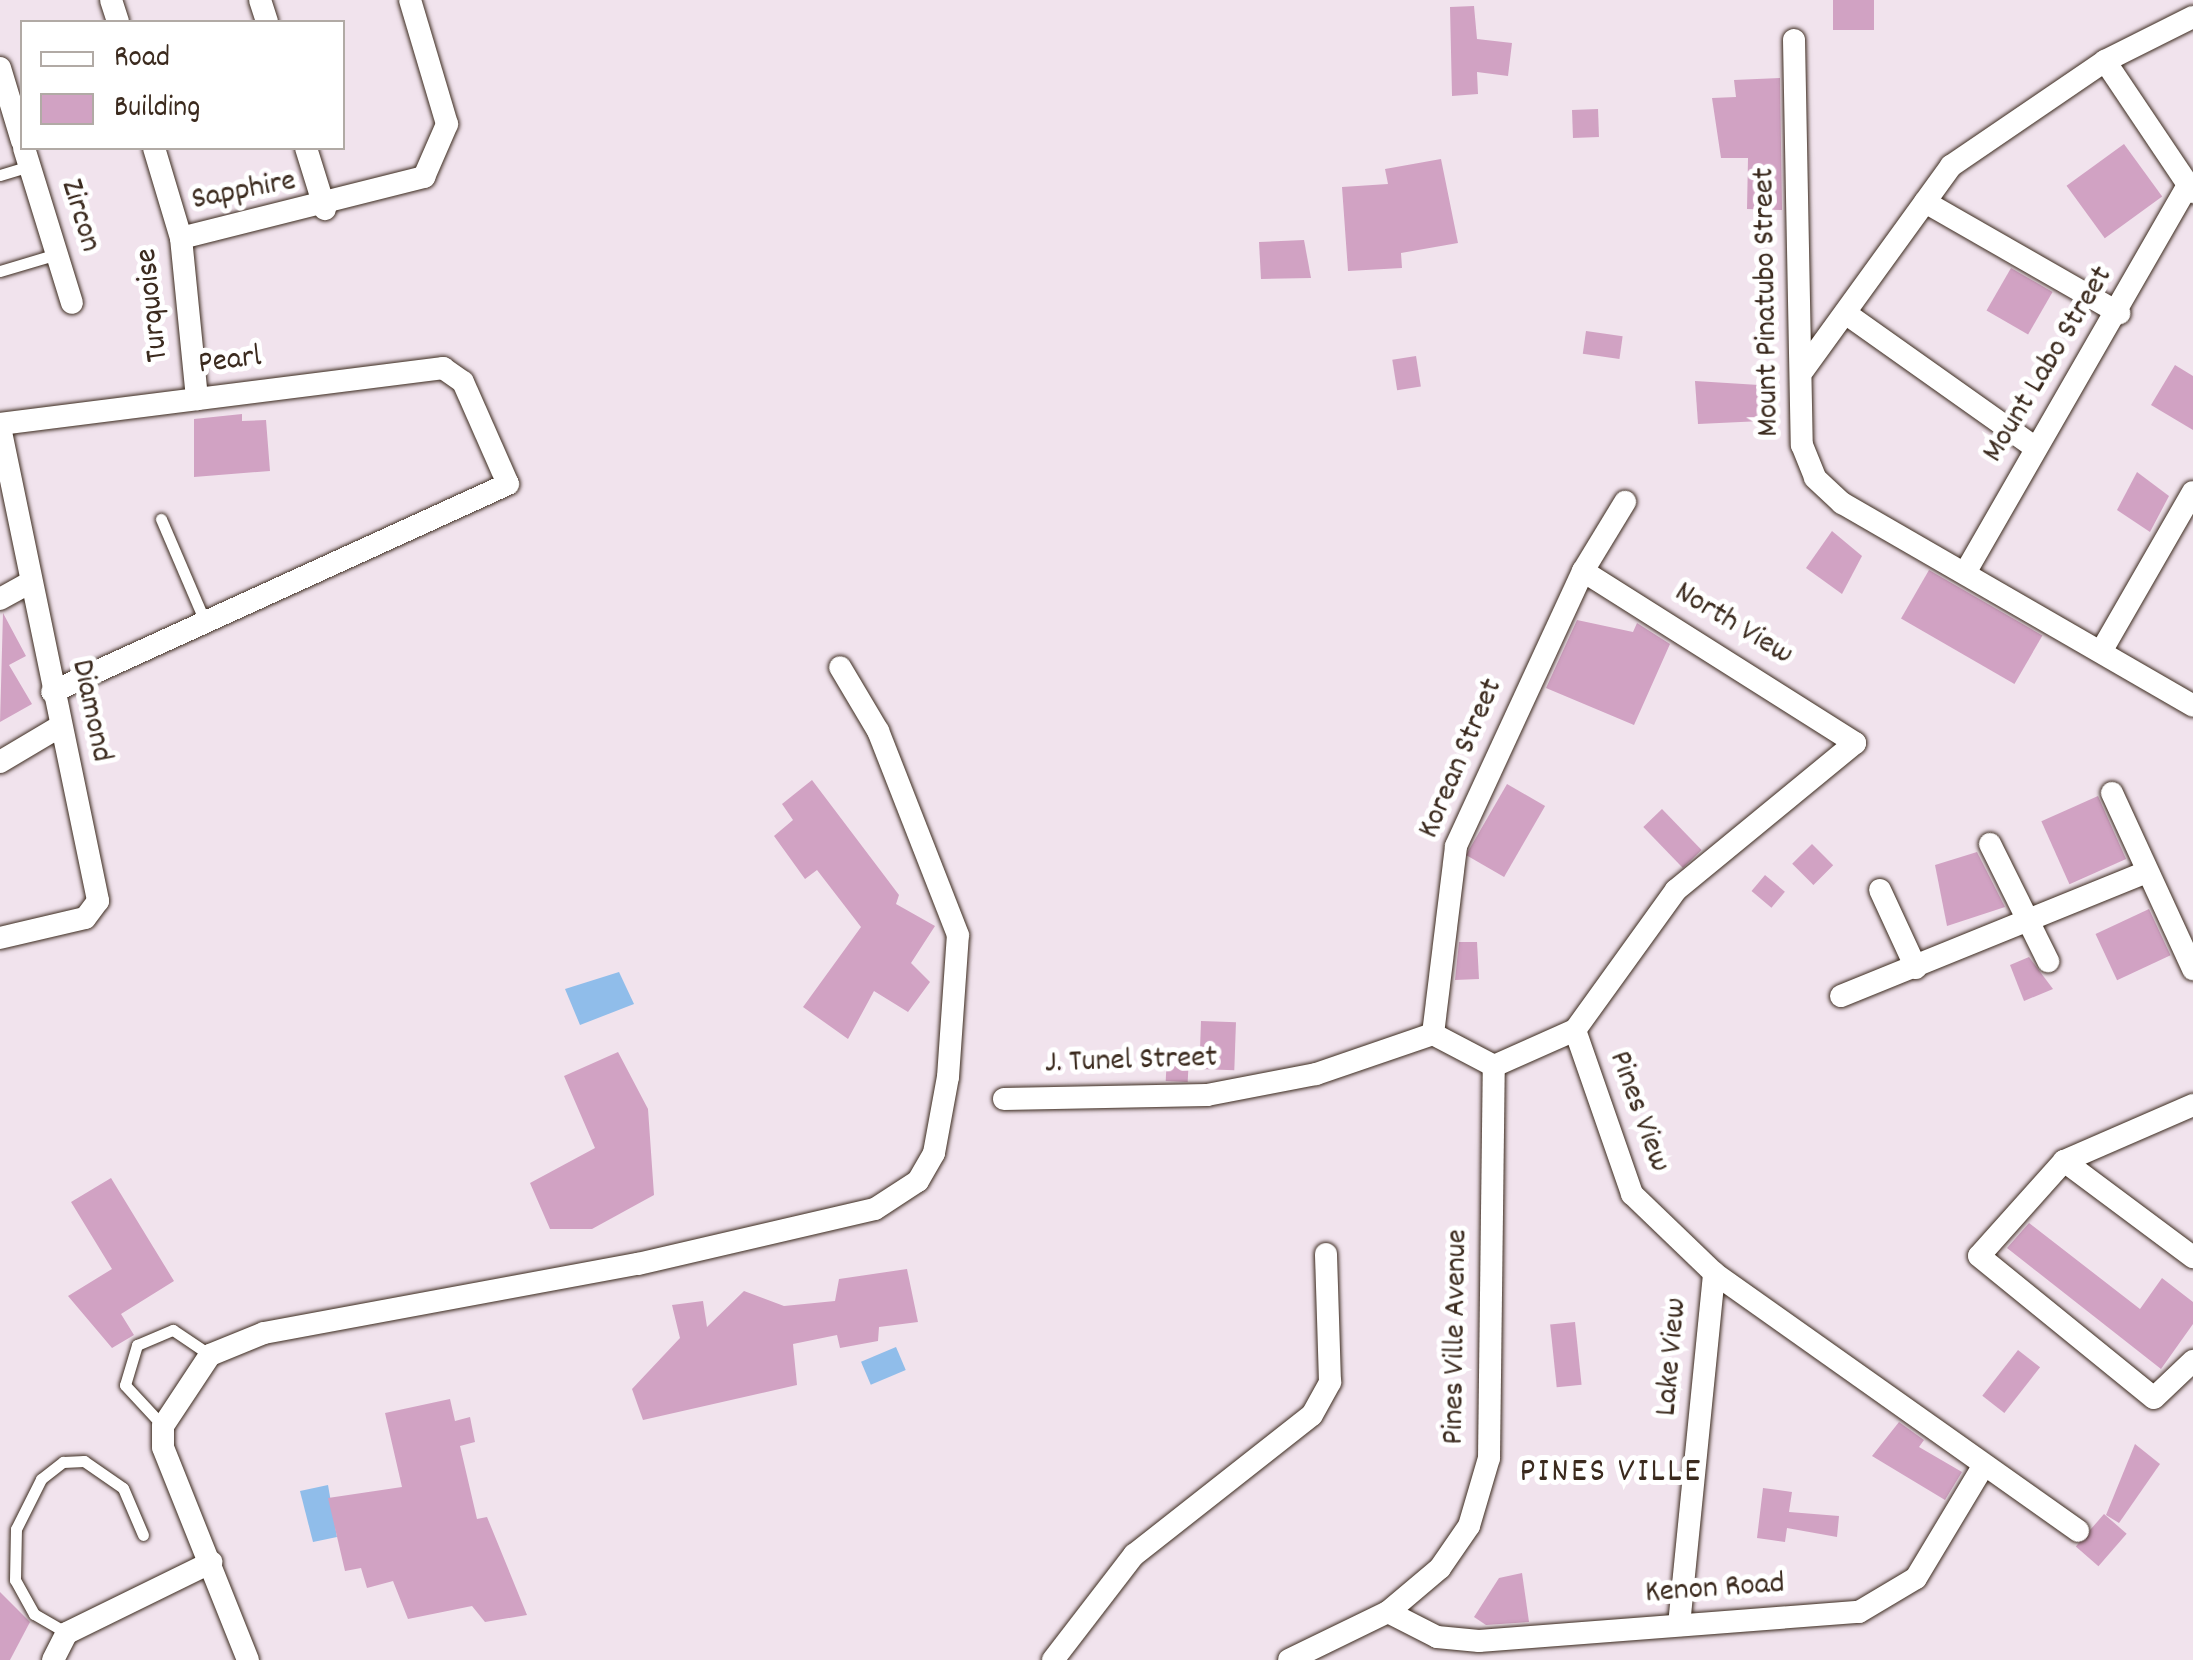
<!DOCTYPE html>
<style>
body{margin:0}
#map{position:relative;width:2193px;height:1660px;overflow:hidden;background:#f1e3ed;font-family:Dekko,sans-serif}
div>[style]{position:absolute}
.water>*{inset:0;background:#90bdea;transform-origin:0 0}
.building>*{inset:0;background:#d1a2c3;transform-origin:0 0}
.roads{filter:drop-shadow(0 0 2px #3b2a1e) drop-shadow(0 0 2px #3b2a1e)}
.lane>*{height:11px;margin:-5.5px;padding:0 5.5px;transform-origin:5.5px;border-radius:5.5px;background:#fff}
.street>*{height:22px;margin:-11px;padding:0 11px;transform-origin:11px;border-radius:11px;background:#fff}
span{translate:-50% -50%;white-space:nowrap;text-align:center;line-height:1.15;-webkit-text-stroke:10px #fff;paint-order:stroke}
.street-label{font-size:32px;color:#3b2a1e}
.neighbourhood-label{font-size:35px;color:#3b2a1e;letter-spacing:2.5px}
.legend{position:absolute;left:20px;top:20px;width:325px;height:130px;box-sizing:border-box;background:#fff;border:2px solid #b1aaa5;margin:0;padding:12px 18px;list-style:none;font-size:30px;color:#3b2a1e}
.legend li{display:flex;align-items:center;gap:20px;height:50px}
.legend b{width:50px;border:2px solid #b1aaa5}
</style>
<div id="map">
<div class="water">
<div style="clip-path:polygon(619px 972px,634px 1004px,580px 1025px,565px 989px)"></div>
<div style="left:896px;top:1347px;width:25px;height:38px;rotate:67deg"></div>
<div style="clip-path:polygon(328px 1485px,337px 1537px,313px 1542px,300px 1491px)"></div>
</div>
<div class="building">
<div style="left:1833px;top:0;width:41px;height:30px"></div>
<div style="clip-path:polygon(1474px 6px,1477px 39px,1512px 43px,1508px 76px,1477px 72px,1478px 94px,1452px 96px,1450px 7px)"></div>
<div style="clip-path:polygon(1780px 78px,1782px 210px,1747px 209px,1748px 158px,1721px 158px,1712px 98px,1736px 97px,1734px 80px)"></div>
<div style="left:1598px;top:109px;width:28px;height:26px;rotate:88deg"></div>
<div style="left:2124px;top:144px;width:65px;height:71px;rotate:54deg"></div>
<div style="clip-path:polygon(1441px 159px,1458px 243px,1401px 253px,1402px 268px,1348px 271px,1342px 187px,1388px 184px,1385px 169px)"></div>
<div style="clip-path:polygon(1304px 240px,1311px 278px,1261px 279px,1259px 242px)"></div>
<div style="left:2011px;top:268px;width:48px;height:49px;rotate:30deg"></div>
<div style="left:1586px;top:331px;width:37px;height:23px;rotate:8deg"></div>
<div style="left:1416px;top:356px;width:31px;height:24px;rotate:81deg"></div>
<div style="clip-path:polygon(2175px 365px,2193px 376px,2193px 430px,2151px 405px)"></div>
<div style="clip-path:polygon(1695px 381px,1759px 385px,1762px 421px,1698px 424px)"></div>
<div style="clip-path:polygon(242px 414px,242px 421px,266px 420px,270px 471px,194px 477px,194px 419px)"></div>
<div style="clip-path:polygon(2137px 472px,2169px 496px,2150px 532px,2117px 510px)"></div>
<div style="clip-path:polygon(1832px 531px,1862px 556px,1842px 594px,1806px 568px)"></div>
<div style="left:1929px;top:570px;width:131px;height:56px;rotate:30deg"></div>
<div style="clip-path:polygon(3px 613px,26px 656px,9px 665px,32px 704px,0 722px)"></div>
<div style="clip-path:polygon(1577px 620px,1633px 632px,1637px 623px,1670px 644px,1634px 725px,1546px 688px)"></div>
<div style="clip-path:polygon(812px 780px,899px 895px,896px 904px,935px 926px,911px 963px,930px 982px,908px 1012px,874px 991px,848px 1039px,803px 1007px,861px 927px,817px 870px,805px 879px,774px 836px,793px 820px,782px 804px)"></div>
<div style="left:1507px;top:784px;width:44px;height:82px;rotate:30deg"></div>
<div style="left:2098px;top:796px;width:69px;height:62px;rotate:66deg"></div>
<div style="left:1662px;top:809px;width:57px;height:26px;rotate:46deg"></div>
<div style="left:1812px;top:844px;width:30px;height:28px;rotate:45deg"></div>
<div style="clip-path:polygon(1977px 852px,2005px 907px,1947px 926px,1935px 865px)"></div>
<div style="left:1765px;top:875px;width:26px;height:21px;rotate:40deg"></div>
<div style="left:2149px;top:909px;width:51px;height:59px;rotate:65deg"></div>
<div style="clip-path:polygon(1459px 942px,1477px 942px,1479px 979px,1455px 980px)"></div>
<div style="clip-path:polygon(2029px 957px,2053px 989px,2024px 1001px,2010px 965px)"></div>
<div style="left:1201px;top:1021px;width:35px;height:48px;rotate:2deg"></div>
<div style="clip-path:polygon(618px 1052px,648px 1109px,654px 1195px,592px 1229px,550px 1229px,530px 1183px,595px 1148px,564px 1076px)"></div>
<div style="left:1167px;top:1056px;width:22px;height:25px;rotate:3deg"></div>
<div style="clip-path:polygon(111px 1178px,174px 1281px,121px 1314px,134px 1335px,112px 1348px,68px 1296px,112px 1269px,71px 1202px)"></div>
<div style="clip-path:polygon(2029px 1223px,2140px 1309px,2162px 1278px,2193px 1302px,2193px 1324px,2161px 1369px,2007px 1248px)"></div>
<div style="clip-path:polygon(907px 1269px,918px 1322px,879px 1327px,878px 1341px,840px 1348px,837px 1335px,793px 1344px,797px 1385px,643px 1420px,632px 1389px,680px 1338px,672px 1305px,703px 1301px,707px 1327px,744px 1291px,784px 1306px,835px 1301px,839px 1279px)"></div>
<div style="left:1575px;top:1322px;width:63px;height:25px;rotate:84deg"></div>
<div style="left:2018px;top:1350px;width:28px;height:58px;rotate:38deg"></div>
<div style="clip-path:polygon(450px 1399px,455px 1421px,470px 1417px,475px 1442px,460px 1446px,477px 1519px,487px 1517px,527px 1615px,485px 1622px,472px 1606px,408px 1619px,393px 1581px,367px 1588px,361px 1568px,345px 1571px,328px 1498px,402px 1487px,385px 1413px)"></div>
<div style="clip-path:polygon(1899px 1422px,1924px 1440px,1919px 1447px,1962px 1472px,1945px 1500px,1872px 1456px)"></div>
<div style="clip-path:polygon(2135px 1444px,2160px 1464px,2119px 1523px,2106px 1515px)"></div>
<div style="clip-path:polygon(1763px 1488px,1792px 1492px,1789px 1512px,1839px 1516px,1837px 1537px,1787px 1528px,1785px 1542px,1757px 1538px)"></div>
<div style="left:2104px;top:1514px;width:30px;height:43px;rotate:41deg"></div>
<div style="clip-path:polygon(1522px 1573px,1529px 1622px,1486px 1625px,1474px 1617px,1499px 1578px)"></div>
<div style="clip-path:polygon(0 1592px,30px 1622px,10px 1660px,0 1660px)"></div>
</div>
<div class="roads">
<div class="lane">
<div style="left:0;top:175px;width:31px;rotate:-17deg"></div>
<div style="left:0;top:271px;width:59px;rotate:-16.6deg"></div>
<div style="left:161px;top:519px;width:114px;rotate:66.8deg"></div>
<div style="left:163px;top:1426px;width:56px;rotate:-132.8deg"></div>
<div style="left:125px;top:1385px;width:42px;rotate:-73.3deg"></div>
<div style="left:137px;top:1345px;width:39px;rotate:-23deg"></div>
<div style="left:173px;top:1330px;width:45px;rotate:34deg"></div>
<div style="left:67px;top:1633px;width:38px;rotate:-150deg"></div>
<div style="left:34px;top:1614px;width:39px;rotate:-119deg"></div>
<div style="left:15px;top:1580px;width:51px;rotate:-88.9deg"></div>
<div style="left:16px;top:1529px;width:56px;rotate:-63.4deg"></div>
<div style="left:41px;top:1479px;width:28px;rotate:-38deg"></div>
<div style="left:63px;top:1462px;width:21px;rotate:-3deg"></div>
<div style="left:84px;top:1461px;width:47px;rotate:34.7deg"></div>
<div style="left:123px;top:1488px;width:51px;rotate:66.9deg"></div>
</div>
<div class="street">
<div style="left:111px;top:0;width:23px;rotate:72deg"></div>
<div style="left:260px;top:0;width:23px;rotate:72deg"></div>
<div style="left:1794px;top:40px;width:405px;rotate:88.9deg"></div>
<div style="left:1802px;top:445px;width:35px;rotate:68deg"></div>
<div style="left:1815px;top:478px;width:37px;rotate:43deg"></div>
<div style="left:1842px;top:503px;width:405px;rotate:30deg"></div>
<div style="left:2105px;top:61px;width:158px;rotate:56.1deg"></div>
<div style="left:0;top:68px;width:76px;rotate:73.2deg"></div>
<div style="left:24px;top:148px;width:162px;rotate:72.8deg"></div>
<div style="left:154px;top:148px;width:94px;rotate:73.3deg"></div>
<div style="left:181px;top:238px;width:162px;rotate:84.3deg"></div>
<div style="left:306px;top:148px;width:64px;rotate:72.7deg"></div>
<div style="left:1925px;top:202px;width:224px;rotate:29.8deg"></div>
<div style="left:181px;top:238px;width:251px;rotate:-14.1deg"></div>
<div style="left:424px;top:177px;width:58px;rotate:-66.5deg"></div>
<div style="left:447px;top:124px;width:129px;rotate:-106.6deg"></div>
<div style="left:1848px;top:315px;width:230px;rotate:35.3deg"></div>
<div style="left:1804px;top:369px;width:251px;rotate:-54.1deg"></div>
<div style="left:1951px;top:166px;width:186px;rotate:-34.3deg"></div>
<div style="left:2105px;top:61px;width:98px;rotate:-26.6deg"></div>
<div style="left:0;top:424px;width:447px;rotate:-7.2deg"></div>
<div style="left:443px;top:368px;width:24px;rotate:35deg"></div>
<div style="left:463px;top:382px;width:111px;rotate:66.2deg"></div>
<div style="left:508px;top:484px;width:501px;rotate:155.48deg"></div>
<div style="left:0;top:427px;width:484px;rotate:78.3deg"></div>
<div style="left:98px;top:901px;width:21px;rotate:127deg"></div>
<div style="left:85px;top:918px;width:87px;rotate:166.8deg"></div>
<div style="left:1583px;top:571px;width:322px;rotate:32.3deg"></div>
<div style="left:1855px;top:743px;width:232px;rotate:140.6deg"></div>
<div style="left:1676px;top:890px;width:173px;rotate:125.8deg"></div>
<div style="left:1575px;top:1030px;width:174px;rotate:70.8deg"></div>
<div style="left:1632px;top:1194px;width:114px;rotate:43.9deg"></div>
<div style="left:1714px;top:1273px;width:446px;rotate:35.3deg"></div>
<div style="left:1965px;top:573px;width:444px;rotate:-60.1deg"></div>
<div style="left:0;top:599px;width:35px;rotate:-29deg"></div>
<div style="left:2102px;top:650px;width:182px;rotate:-60.1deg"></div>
<div style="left:0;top:762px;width:69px;rotate:-30.7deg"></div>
<div style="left:2112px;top:793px;width:194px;rotate:65.3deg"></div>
<div style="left:1990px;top:844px;width:131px;rotate:63.6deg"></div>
<div style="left:1880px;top:890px;width:86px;rotate:65.2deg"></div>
<div style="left:1841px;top:996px;width:329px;rotate:-22.1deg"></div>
<div style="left:1433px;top:1034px;width:189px;rotate:-83deg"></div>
<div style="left:1456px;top:846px;width:303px;rotate:-65.2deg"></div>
<div style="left:1583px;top:571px;width:81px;rotate:-58.7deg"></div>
<div style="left:1433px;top:1034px;width:69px;rotate:27.7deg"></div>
<div style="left:1494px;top:1066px;width:89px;rotate:-24deg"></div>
<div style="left:1004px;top:1099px;width:203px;rotate:-1.1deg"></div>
<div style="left:1207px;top:1095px;width:111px;rotate:-10.9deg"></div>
<div style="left:1316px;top:1074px;width:124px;rotate:-18.9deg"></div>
<div style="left:2193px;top:1105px;width:141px;rotate:156.5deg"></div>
<div style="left:2064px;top:1161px;width:127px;rotate:131.8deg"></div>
<div style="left:1979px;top:1256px;width:225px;rotate:39.1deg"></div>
<div style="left:2154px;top:1398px;width:54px;rotate:-43.5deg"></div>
<div style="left:2064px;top:1161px;width:161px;rotate:36.7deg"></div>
<div style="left:1388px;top:1612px;width:55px;rotate:27deg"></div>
<div style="left:1437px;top:1637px;width:42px;rotate:5.4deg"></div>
<div style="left:1479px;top:1641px;width:381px;rotate:-4.4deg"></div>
<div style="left:1859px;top:1612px;width:66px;rotate:-30.8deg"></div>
<div style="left:1916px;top:1578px;width:126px;rotate:-59deg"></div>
<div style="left:1679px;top:1625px;width:354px;rotate:-84.3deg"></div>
<div style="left:53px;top:1660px;width:30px;rotate:-63deg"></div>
<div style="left:67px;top:1633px;width:161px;rotate:-26.1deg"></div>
<div style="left:248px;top:1660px;width:229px;rotate:-111.8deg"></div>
<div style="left:163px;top:1447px;width:21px;rotate:-90deg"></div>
<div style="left:163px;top:1426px;width:85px;rotate:-56.5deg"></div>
<div style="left:210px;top:1355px;width:58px;rotate:-22.2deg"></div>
<div style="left:264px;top:1333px;width:380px;rotate:-10.5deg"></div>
<div style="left:638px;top:1264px;width:243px;rotate:-13.1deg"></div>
<div style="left:875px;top:1209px;width:51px;rotate:-33.1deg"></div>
<div style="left:918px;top:1181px;width:32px;rotate:-60deg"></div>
<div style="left:934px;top:1153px;width:77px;rotate:-79.6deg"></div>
<div style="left:948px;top:1077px;width:142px;rotate:-86deg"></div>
<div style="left:958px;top:935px;width:219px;rotate:-111.4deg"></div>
<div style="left:878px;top:731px;width:74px;rotate:-120.7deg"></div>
<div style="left:1053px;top:1660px;width:133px;rotate:-52.4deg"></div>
<div style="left:1134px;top:1555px;width:226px;rotate:-38.2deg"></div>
<div style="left:1312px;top:1415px;width:38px;rotate:-61deg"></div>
<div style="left:1330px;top:1382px;width:128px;rotate:-91.8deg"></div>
<div style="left:1289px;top:1660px;width:110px;rotate:-25.9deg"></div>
<div style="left:1388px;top:1612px;width:68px;rotate:-40.2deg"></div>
<div style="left:1440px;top:1568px;width:51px;rotate:-55.4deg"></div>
<div style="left:1469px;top:1526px;width:71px;rotate:-73.6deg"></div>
<div style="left:1489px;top:1458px;width:392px;rotate:-89.3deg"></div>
</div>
</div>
<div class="street-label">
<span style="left:244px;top:192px;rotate:-11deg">Sapphire</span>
<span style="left:79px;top:216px;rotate:73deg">Zircon</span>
<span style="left:1768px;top:302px;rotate:-91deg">Mount Pinatubo Street</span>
<span style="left:154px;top:305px;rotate:-96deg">Turquoise</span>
<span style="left:230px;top:362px;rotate:-7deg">Pearl</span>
<span style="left:2049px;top:365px;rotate:-59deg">Mount Labo Street</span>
<span style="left:1733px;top:625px;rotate:31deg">North View</span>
<span style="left:90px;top:711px;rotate:78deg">Diamond</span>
<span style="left:1462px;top:759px;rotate:-67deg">Korean Street</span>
<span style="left:1131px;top:1062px;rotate:-2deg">J. Tunel Street</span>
<span style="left:1638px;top:1112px;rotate:70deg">Pines View</span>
<span style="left:1457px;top:1337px;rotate:-89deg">Pines Ville Avenue</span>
<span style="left:1673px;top:1357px;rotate:-85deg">Lake View</span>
<span style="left:1715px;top:1590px;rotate:-4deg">Kenon Road</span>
</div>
<div class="neighbourhood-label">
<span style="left:1611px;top:1473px">PINES VILLE</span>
</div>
<ul class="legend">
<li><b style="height:12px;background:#fff"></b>Road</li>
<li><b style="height:28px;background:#d1a2c3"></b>Building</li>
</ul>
</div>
